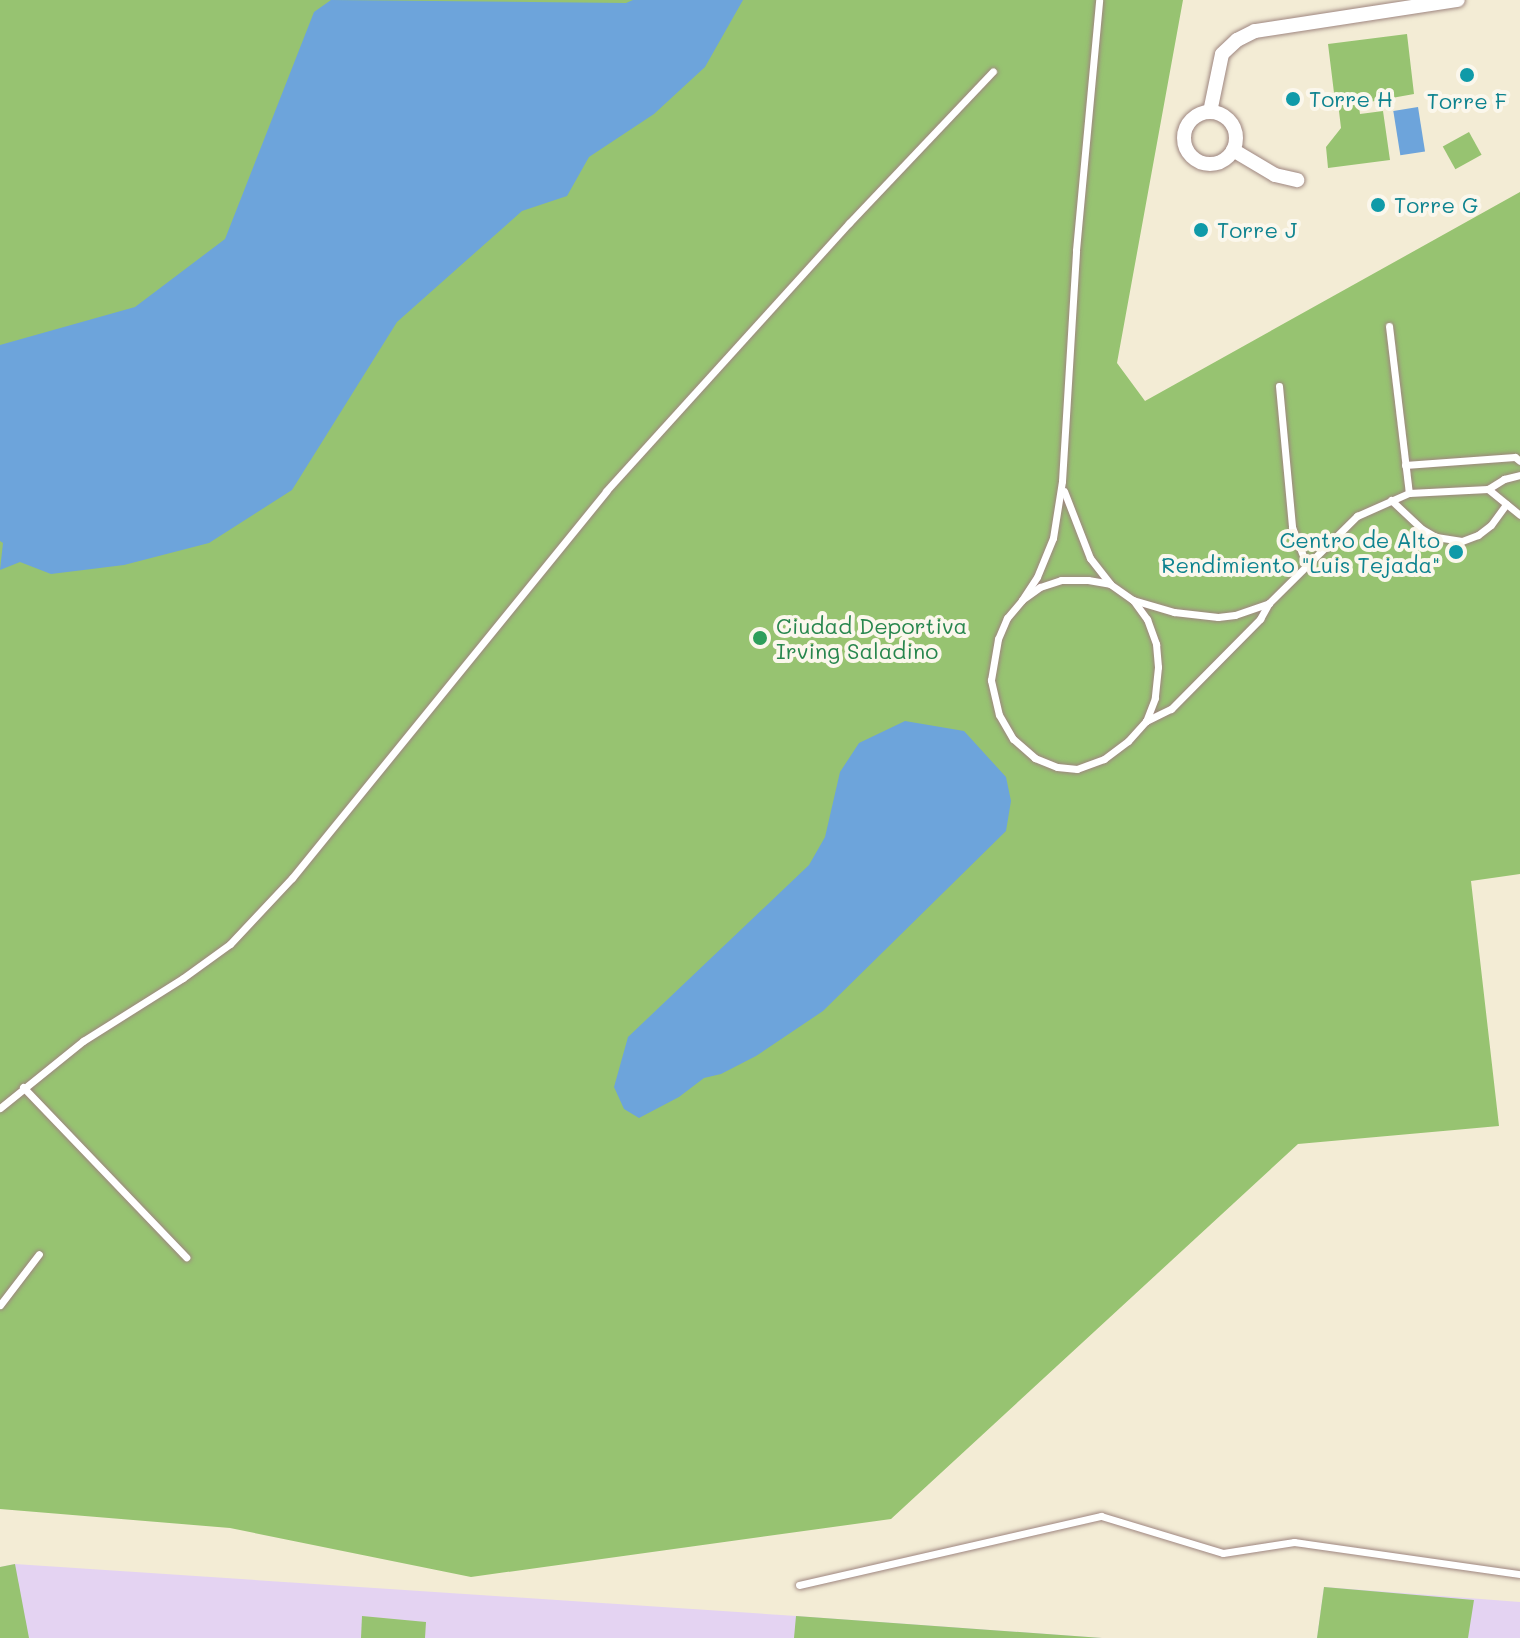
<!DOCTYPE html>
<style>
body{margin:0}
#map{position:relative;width:1520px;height:1638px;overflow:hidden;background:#f3ecd5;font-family:Mali,sans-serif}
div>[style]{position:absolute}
.built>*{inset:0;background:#e4d3f2}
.green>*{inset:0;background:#97c371;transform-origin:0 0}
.water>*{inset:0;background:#6da4db;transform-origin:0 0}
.roads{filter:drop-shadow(0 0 2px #9e8680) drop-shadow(0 0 2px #9e8680)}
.service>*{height:7px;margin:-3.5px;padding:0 3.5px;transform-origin:3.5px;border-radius:3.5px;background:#fff}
.minor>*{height:14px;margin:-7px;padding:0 7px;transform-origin:7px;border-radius:7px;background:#fff}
.minor>.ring{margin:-7px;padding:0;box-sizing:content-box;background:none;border:14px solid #fff;border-radius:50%}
.dots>*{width:22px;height:22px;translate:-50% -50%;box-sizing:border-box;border:4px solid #fbf7ec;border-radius:50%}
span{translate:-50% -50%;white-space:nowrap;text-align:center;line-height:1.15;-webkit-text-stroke:8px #fbf7ec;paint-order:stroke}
.culture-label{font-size:22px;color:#0d838f}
.left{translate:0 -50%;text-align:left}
.right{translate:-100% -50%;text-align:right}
.leisure-label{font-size:22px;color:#27864d}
</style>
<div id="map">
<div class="built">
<div style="clip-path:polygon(15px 1564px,796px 1616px,1102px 1638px,0 1638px,0 1567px)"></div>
<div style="clip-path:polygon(1324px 1587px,1520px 1602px,1520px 1638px,1317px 1638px)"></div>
</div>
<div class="green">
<div style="clip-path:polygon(0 0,1183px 0,1117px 363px,1145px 401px,1520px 192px,1520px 874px,1471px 881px,1499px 1126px,1298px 1144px,891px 1519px,471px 1577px,230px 1528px,0 1509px)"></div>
<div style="clip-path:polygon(1407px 34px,1414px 94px,1364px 103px,1363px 98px,1358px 99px,1360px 114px,1383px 111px,1390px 160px,1328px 168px,1326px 147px,1341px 128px,1338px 103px,1351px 100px,1335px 101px,1328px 44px)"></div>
<div style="left:1469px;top:132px;width:26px;height:30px;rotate:61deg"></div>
<div style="clip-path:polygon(15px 1564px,29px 1638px,0 1638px,0 1567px)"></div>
<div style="clip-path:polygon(1324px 1587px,1474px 1600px,1468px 1638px,1317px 1638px)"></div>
<div style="clip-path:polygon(362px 1616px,426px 1622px,425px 1638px,361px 1638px)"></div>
<div style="clip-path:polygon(796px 1616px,1102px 1638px,794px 1638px)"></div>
</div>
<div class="water">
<div style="clip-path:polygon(331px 0,626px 3px,633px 0,743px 0,705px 67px,654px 114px,589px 157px,567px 196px,522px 211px,397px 322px,292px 490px,209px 543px,124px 565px,51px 574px,20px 562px,0 570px,3px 543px,0 541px,0 345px,135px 307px,225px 239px,314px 12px)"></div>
<div style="left:1418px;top:107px;width:45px;height:25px;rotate:81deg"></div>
<div style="clip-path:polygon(905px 721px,964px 731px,1006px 777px,1011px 801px,1006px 831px,823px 1011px,756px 1056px,721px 1074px,704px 1078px,679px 1097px,639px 1118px,624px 1109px,614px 1087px,628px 1037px,809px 865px,825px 837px,840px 772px,859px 743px)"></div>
</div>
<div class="roads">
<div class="service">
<div style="left:1389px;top:326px;width:168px;rotate:83.2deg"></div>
<div style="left:1279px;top:386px;width:142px;rotate:84.7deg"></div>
<div style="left:1292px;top:527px;width:42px;rotate:69deg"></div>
<div style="left:1405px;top:465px;width:110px;rotate:-4.2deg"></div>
<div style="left:1515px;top:457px;width:6px;rotate:39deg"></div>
<div style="left:1488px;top:489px;width:41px;rotate:39.1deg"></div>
<div style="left:1064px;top:491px;width:72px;rotate:68.8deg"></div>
<div style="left:1090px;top:558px;width:33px;rotate:52deg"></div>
<div style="left:1391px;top:500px;width:42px;rotate:43.1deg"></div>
<div style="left:1422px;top:529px;width:16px;rotate:30deg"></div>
<div style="left:1436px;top:537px;width:26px;rotate:9deg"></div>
<div style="left:1462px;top:541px;width:17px;rotate:-21deg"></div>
<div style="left:1478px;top:535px;width:16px;rotate:-38deg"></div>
<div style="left:1491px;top:525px;width:26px;rotate:-54deg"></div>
<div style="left:1061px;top:580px;width:27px"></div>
<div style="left:1088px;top:580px;width:22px;rotate:10deg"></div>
<div style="left:1110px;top:584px;width:28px;rotate:35deg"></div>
<div style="left:1133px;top:600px;width:24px;rotate:54deg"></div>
<div style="left:1147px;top:619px;width:27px;rotate:70deg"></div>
<div style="left:1156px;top:644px;width:23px;rotate:85deg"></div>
<div style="left:1158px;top:667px;width:31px;rotate:96deg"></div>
<div style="left:1155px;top:698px;width:25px;rotate:111deg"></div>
<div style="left:1146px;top:721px;width:27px;rotate:132deg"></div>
<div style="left:1128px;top:741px;width:30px;rotate:143deg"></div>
<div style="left:1104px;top:759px;width:29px;rotate:160deg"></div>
<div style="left:1077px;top:769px;width:20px;rotate:-174deg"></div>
<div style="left:1057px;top:767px;width:24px;rotate:-158deg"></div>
<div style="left:1035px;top:758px;width:29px;rotate:-139deg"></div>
<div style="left:1013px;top:739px;width:28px;rotate:-120deg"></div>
<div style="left:999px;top:715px;width:36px;rotate:-103deg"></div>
<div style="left:991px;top:680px;width:42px;rotate:-80.3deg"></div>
<div style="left:998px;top:639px;width:23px;rotate:-67deg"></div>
<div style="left:1007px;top:618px;width:23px;rotate:-50deg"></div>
<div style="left:1022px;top:600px;width:22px;rotate:-36deg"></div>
<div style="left:1040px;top:587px;width:22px;rotate:-18deg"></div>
<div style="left:1022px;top:600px;width:27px;rotate:-57deg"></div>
<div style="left:1037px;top:577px;width:42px;rotate:-67.7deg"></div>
<div style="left:1053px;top:538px;width:58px;rotate:-81deg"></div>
<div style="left:1062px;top:481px;width:231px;rotate:-86.5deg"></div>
<div style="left:1076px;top:250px;width:251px;rotate:-84.7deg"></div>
<div style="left:1133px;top:600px;width:43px;rotate:16.3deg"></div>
<div style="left:1174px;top:612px;width:44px;rotate:6.5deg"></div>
<div style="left:1218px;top:617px;width:17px;rotate:-7deg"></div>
<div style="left:1235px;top:615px;width:36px;rotate:-19deg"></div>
<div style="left:1146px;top:721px;width:28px;rotate:-26deg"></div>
<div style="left:1171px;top:709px;width:127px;rotate:-45.3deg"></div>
<div style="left:1260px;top:619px;width:18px;rotate:-61deg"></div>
<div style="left:1269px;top:603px;width:124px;rotate:-44.7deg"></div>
<div style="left:1357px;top:516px;width:57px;rotate:-23.9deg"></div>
<div style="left:1409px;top:493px;width:79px;rotate:-2.9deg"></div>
<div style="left:1488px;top:489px;width:19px;rotate:-32deg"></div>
<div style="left:1504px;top:479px;width:16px;rotate:-14deg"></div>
<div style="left:23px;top:1087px;width:236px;rotate:46.2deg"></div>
<div style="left:0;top:1108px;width:107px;rotate:-38.9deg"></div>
<div style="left:83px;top:1041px;width:118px;rotate:-32.2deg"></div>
<div style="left:183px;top:978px;width:58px;rotate:-35.9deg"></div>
<div style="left:230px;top:944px;width:91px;rotate:-46.8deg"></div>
<div style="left:292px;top:878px;width:498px;rotate:-50.9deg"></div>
<div style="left:606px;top:491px;width:362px;rotate:-47.8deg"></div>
<div style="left:849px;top:223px;width:209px;rotate:-46.5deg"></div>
<div style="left:0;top:1305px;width:64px;rotate:-52.6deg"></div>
<div style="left:799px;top:1585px;width:310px;rotate:-12.9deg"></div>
<div style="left:1101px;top:1516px;width:127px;rotate:16.9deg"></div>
<div style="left:1223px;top:1553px;width:72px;rotate:-8.8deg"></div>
<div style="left:1294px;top:1542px;width:228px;rotate:8.1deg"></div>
</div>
<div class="minor">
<div style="left:1210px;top:112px;width:59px;rotate:-78.3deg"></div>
<div style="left:1222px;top:54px;width:21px;rotate:-43deg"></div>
<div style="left:1237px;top:40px;width:20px;rotate:-27deg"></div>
<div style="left:1255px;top:31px;width:205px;rotate:-8.7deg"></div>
<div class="ring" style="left:1184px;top:112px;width:38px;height:38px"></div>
<div style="left:1233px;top:150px;width:49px;rotate:30.8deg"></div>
<div style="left:1275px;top:175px;width:23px;rotate:13deg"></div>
</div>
</div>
<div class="dots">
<div style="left:1467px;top:75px;background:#0f9aa8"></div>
<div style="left:1293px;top:99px;background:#0f9aa8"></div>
<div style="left:1378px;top:205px;background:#0f9aa8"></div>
<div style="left:1201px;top:230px;background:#0f9aa8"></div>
<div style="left:1456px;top:552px;background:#0f9aa8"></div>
<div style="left:760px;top:638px;background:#2e9e5b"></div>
</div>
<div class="culture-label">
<span class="left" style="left:1309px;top:99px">Torre H</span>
<span style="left:1467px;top:101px">Torre F</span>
<span class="left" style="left:1394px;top:205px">Torre G</span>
<span class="left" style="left:1217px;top:230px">Torre J</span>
<span class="right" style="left:1440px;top:552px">Centro de Alto<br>Rendimiento "Luis Tejada"</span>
</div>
<div class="leisure-label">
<span class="left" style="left:776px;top:638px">Ciudad Deportiva<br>Irving Saladino</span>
</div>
</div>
